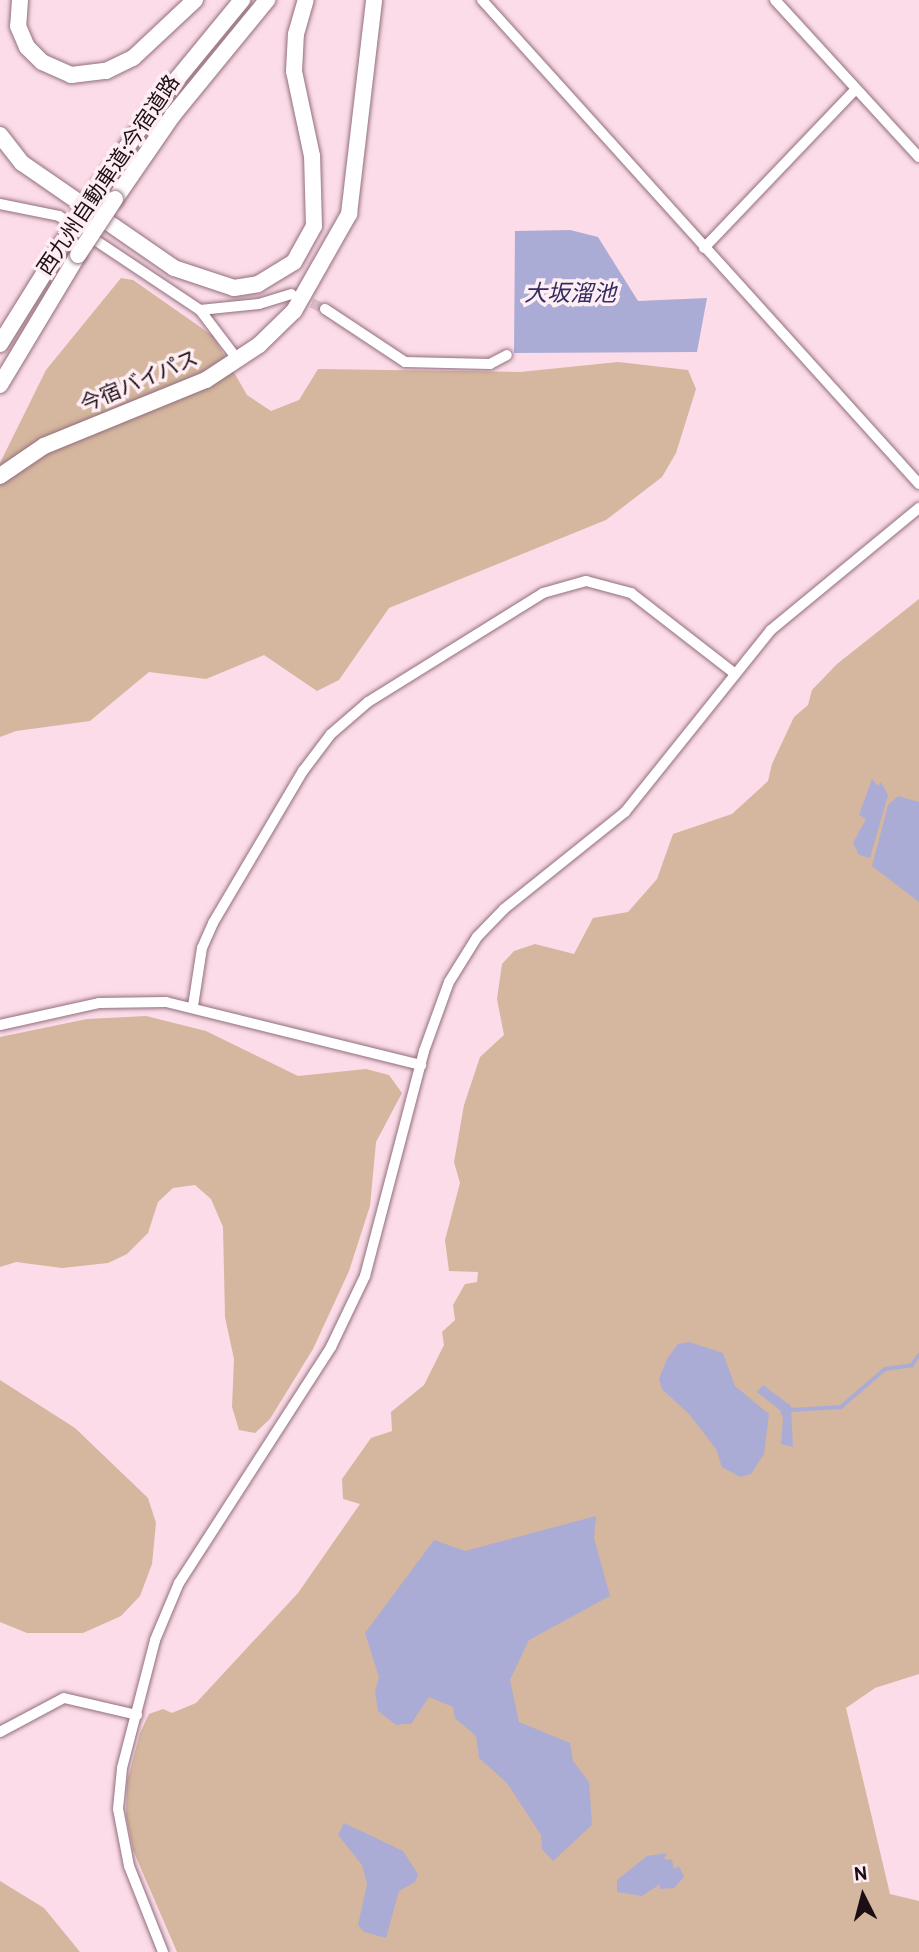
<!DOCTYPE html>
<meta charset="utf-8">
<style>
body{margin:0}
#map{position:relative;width:919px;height:1952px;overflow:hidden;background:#fcdce9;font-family:Overpass,"Noto Sans JP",sans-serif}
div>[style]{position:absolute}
.green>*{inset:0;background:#d5b69e}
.water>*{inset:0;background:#abacd5}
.stream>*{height:3.5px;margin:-1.75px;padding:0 1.75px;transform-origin:1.75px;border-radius:1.75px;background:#abacd5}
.minor-tunnel>*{height:10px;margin-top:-5px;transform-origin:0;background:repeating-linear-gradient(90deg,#dabdc9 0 10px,transparent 0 15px)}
.roads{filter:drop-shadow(0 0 2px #926e7d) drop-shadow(0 0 2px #926e7d)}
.minor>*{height:10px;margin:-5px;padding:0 5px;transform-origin:5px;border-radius:5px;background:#fff}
.highway>*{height:16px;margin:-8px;padding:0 8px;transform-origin:8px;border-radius:8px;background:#fff}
.bridges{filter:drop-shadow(0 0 2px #926e7d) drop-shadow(0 0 2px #926e7d)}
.highway-bridge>*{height:16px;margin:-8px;padding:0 8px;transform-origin:8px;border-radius:8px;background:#fff}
span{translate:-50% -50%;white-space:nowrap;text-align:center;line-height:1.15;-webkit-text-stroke:7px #feeef4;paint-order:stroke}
.street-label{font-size:21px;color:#1b0e14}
.water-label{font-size:23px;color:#322d61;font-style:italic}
.north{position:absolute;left:828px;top:1861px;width:70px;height:70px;-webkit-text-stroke:5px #feeef4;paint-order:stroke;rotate:354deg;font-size:19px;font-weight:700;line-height:28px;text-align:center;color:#1b0e14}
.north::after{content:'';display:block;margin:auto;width:24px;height:32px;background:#1b0e14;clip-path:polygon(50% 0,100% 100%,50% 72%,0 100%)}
</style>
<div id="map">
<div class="green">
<div style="clip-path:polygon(121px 278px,133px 280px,213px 336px,247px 395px,271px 411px,299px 400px,318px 369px,520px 372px,618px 362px,688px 370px,696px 389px,676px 453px,662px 477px,606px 520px,389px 608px,339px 680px,317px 691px,264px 655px,206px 679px,149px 672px,90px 721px,16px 731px,0 737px,0 463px,46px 370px)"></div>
<div style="clip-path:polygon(919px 599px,919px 1674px,875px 1688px,846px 1708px,890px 1894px,919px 1901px,919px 1952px,177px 1952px,133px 1850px,126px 1815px,127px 1782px,140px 1733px,149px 1714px,163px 1709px,172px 1713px,196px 1703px,298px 1593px,360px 1504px,343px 1499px,342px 1479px,371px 1438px,392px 1431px,391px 1412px,424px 1385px,444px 1345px,442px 1332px,455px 1320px,453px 1305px,465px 1284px,477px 1282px,478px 1272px,449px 1271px,445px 1240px,460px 1183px,454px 1162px,464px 1105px,480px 1057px,504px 1035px,497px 999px,502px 964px,514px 951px,535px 944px,574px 954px,593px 918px,628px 912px,657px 879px,673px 834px,732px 814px,768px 781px,772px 764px,794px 717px,808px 705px,812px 690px,837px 664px)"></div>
<div style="clip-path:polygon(146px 1016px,206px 1031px,298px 1076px,366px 1069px,389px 1075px,402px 1093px,376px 1142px,370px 1206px,349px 1271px,313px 1349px,270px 1419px,255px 1433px,239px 1430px,232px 1407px,234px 1359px,225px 1317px,223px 1227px,211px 1199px,195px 1185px,173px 1188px,158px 1202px,148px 1233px,127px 1254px,108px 1263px,62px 1268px,16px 1262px,0 1267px,0 1037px,87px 1019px)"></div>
<div style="clip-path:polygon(0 1380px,75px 1428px,148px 1498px,156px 1523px,152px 1564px,140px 1596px,121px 1616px,83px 1633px,27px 1633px,0 1622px)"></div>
<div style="clip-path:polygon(0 1881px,44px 1908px,80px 1952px,0 1952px)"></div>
</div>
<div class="water">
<div style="clip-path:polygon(570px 230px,598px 237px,638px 301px,707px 298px,697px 352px,514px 353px,515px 231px)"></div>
<div style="clip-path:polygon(872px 779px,878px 786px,881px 782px,888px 795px,870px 858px,859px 855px,853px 843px,866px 819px,859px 815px)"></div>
<div style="clip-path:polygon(898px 796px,919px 802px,919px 902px,872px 866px,888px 805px)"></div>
<div style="clip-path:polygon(689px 1342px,723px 1353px,735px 1386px,769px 1414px,764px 1454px,751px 1474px,740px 1477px,722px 1467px,716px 1449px,689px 1414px,662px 1389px,659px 1379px,667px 1359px,678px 1344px)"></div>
<div style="clip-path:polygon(763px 1385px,791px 1406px,793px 1447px,781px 1444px,783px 1419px,780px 1410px,757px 1392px)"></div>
<div style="clip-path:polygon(596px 1516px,594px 1538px,610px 1596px,529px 1640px,510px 1680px,519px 1722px,570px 1743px,573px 1761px,589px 1782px,592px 1825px,553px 1861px,542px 1849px,541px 1835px,507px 1783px,479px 1758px,476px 1736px,455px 1718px,453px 1707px,429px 1697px,411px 1724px,404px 1724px,396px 1725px,378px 1711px,375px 1691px,379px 1677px,365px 1633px,434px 1540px,465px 1551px)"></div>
<div style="clip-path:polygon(344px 1823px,403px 1851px,418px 1874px,415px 1882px,399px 1891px,386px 1938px,364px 1932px,358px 1925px,367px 1884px,362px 1865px,338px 1835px)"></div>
<div style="clip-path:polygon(667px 1853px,664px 1859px,672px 1860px,674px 1869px,679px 1866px,684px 1877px,674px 1888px,660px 1889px,660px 1884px,642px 1896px,617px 1892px,617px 1880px,647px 1856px)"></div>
</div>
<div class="stream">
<div style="left:791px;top:1410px;width:50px;rotate:-3.4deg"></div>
<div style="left:841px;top:1407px;width:58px;rotate:-40.8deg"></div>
<div style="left:885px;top:1369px;width:27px;rotate:-8deg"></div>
<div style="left:912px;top:1365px;width:12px;rotate:-55deg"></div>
</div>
<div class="minor-tunnel">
<div style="left:298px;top:297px;width:30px;rotate:24deg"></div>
</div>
<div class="roads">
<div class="minor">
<div style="left:482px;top:0;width:652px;rotate:47.92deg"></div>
<div style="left:775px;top:0;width:213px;rotate:47.5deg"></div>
<div style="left:0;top:204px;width:60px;rotate:11.5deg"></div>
<div style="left:59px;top:216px;width:169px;rotate:33.7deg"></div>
<div style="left:200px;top:310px;width:63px;rotate:52.8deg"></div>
<div style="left:704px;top:248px;width:219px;rotate:-46.3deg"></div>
<div style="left:325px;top:309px;width:96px;rotate:33.5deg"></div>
<div style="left:405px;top:362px;width:85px;rotate:1.3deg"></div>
<div style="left:490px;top:364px;width:19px;rotate:-28deg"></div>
<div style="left:200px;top:310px;width:59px;rotate:-5.8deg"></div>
<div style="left:259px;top:304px;width:34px;rotate:-17deg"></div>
<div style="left:193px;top:1006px;width:59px;rotate:-81.2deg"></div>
<div style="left:202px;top:948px;width:27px;rotate:-66deg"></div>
<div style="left:213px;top:923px;width:177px;rotate:-59.4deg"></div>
<div style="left:303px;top:771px;width:46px;rotate:-52.9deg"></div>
<div style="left:331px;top:734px;width:49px;rotate:-40.9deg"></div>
<div style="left:368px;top:702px;width:206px;rotate:-31.9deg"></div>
<div style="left:543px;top:593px;width:45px;rotate:-15.6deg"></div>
<div style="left:586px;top:581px;width:47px;rotate:14.9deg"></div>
<div style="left:631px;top:593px;width:130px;rotate:37.8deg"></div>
<div style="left:0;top:1025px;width:101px;rotate:-12.5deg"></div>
<div style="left:99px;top:1003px;width:67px;rotate:-0.9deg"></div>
<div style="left:166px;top:1002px;width:263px;rotate:13.9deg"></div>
<div style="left:0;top:1732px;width:72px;rotate:-28deg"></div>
<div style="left:64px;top:1698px;width:75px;rotate:13.1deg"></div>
<div style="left:163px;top:1952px;width:92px;rotate:-111.6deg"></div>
<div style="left:129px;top:1866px;width:58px;rotate:-100.9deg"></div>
<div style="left:118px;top:1809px;width:41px;rotate:-84.4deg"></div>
<div style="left:122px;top:1768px;width:132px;rotate:-75.5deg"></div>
<div style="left:155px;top:1640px;width:62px;rotate:-67.2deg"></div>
<div style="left:179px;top:1583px;width:281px;rotate:-57.2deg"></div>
<div style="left:331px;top:1347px;width:79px;rotate:-64.4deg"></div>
<div style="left:365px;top:1276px;width:233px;rotate:-75.3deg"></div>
<div style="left:424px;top:1051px;width:73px;rotate:-70.1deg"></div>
<div style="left:449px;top:982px;width:53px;rotate:-58.1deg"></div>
<div style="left:477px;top:937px;width:39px;rotate:-46deg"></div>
<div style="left:504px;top:909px;width:155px;rotate:-38.7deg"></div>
<div style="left:625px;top:812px;width:233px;rotate:-51.3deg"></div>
<div style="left:771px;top:630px;width:192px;rotate:-39.5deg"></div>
</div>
<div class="highway">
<div style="left:20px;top:0;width:26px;rotate:94deg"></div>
<div style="left:18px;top:26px;width:23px;rotate:67deg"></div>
<div style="left:27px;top:47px;width:21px;rotate:45deg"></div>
<div style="left:42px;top:62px;width:32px;rotate:24deg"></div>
<div style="left:71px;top:75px;width:35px;rotate:-7deg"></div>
<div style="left:106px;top:71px;width:30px;rotate:-26deg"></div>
<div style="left:133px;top:58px;width:85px;rotate:-43.1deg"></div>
<div style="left:0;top:135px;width:36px;rotate:52deg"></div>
<div style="left:22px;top:163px;width:185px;rotate:34.6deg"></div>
<div style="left:174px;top:268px;width:63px;rotate:18.4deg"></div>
<div style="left:234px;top:288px;width:24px;rotate:-9deg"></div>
<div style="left:258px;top:284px;width:42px;rotate:-31.4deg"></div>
<div style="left:294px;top:262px;width:41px;rotate:-60.9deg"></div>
<div style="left:314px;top:226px;width:70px;rotate:-91.6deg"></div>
<div style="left:312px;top:156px;width:87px;rotate:-102deg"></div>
<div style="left:294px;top:71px;width:37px;rotate:-87deg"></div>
<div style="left:296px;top:34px;width:35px;rotate:-74deg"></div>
<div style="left:98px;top:188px;width:106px;rotate:-55deg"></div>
<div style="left:159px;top:101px;width:131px;rotate:-50.6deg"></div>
<div style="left:115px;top:199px;width:102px;rotate:-55.4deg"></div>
<div style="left:173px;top:115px;width:149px;rotate:-50.7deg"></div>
<div style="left:0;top:344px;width:119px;rotate:-58deg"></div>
<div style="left:0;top:385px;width:152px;rotate:-59deg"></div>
<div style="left:0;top:476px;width:53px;rotate:-34.3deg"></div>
<div style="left:44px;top:446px;width:175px;rotate:-22.2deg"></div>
<div style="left:206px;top:380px;width:64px;rotate:-33.4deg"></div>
<div style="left:259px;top:345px;width:49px;rotate:-44.2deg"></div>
<div style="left:294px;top:311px;width:112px;rotate:-60.4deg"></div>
<div style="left:349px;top:214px;width:215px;rotate:-83.3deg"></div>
</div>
</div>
<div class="bridges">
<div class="highway-bridge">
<div style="left:63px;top:243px;width:65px;rotate:-57.5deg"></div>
<div style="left:78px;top:255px;width:67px;rotate:-56.5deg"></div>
</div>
</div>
<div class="street-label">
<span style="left:110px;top:176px;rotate:-56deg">西九州自動車道;今宿道路</span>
<span style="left:140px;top:383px;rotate:-23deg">今宿バイパス</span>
</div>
<div class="water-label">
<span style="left:570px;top:296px">大坂溜池</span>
</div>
<div class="north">N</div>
</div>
